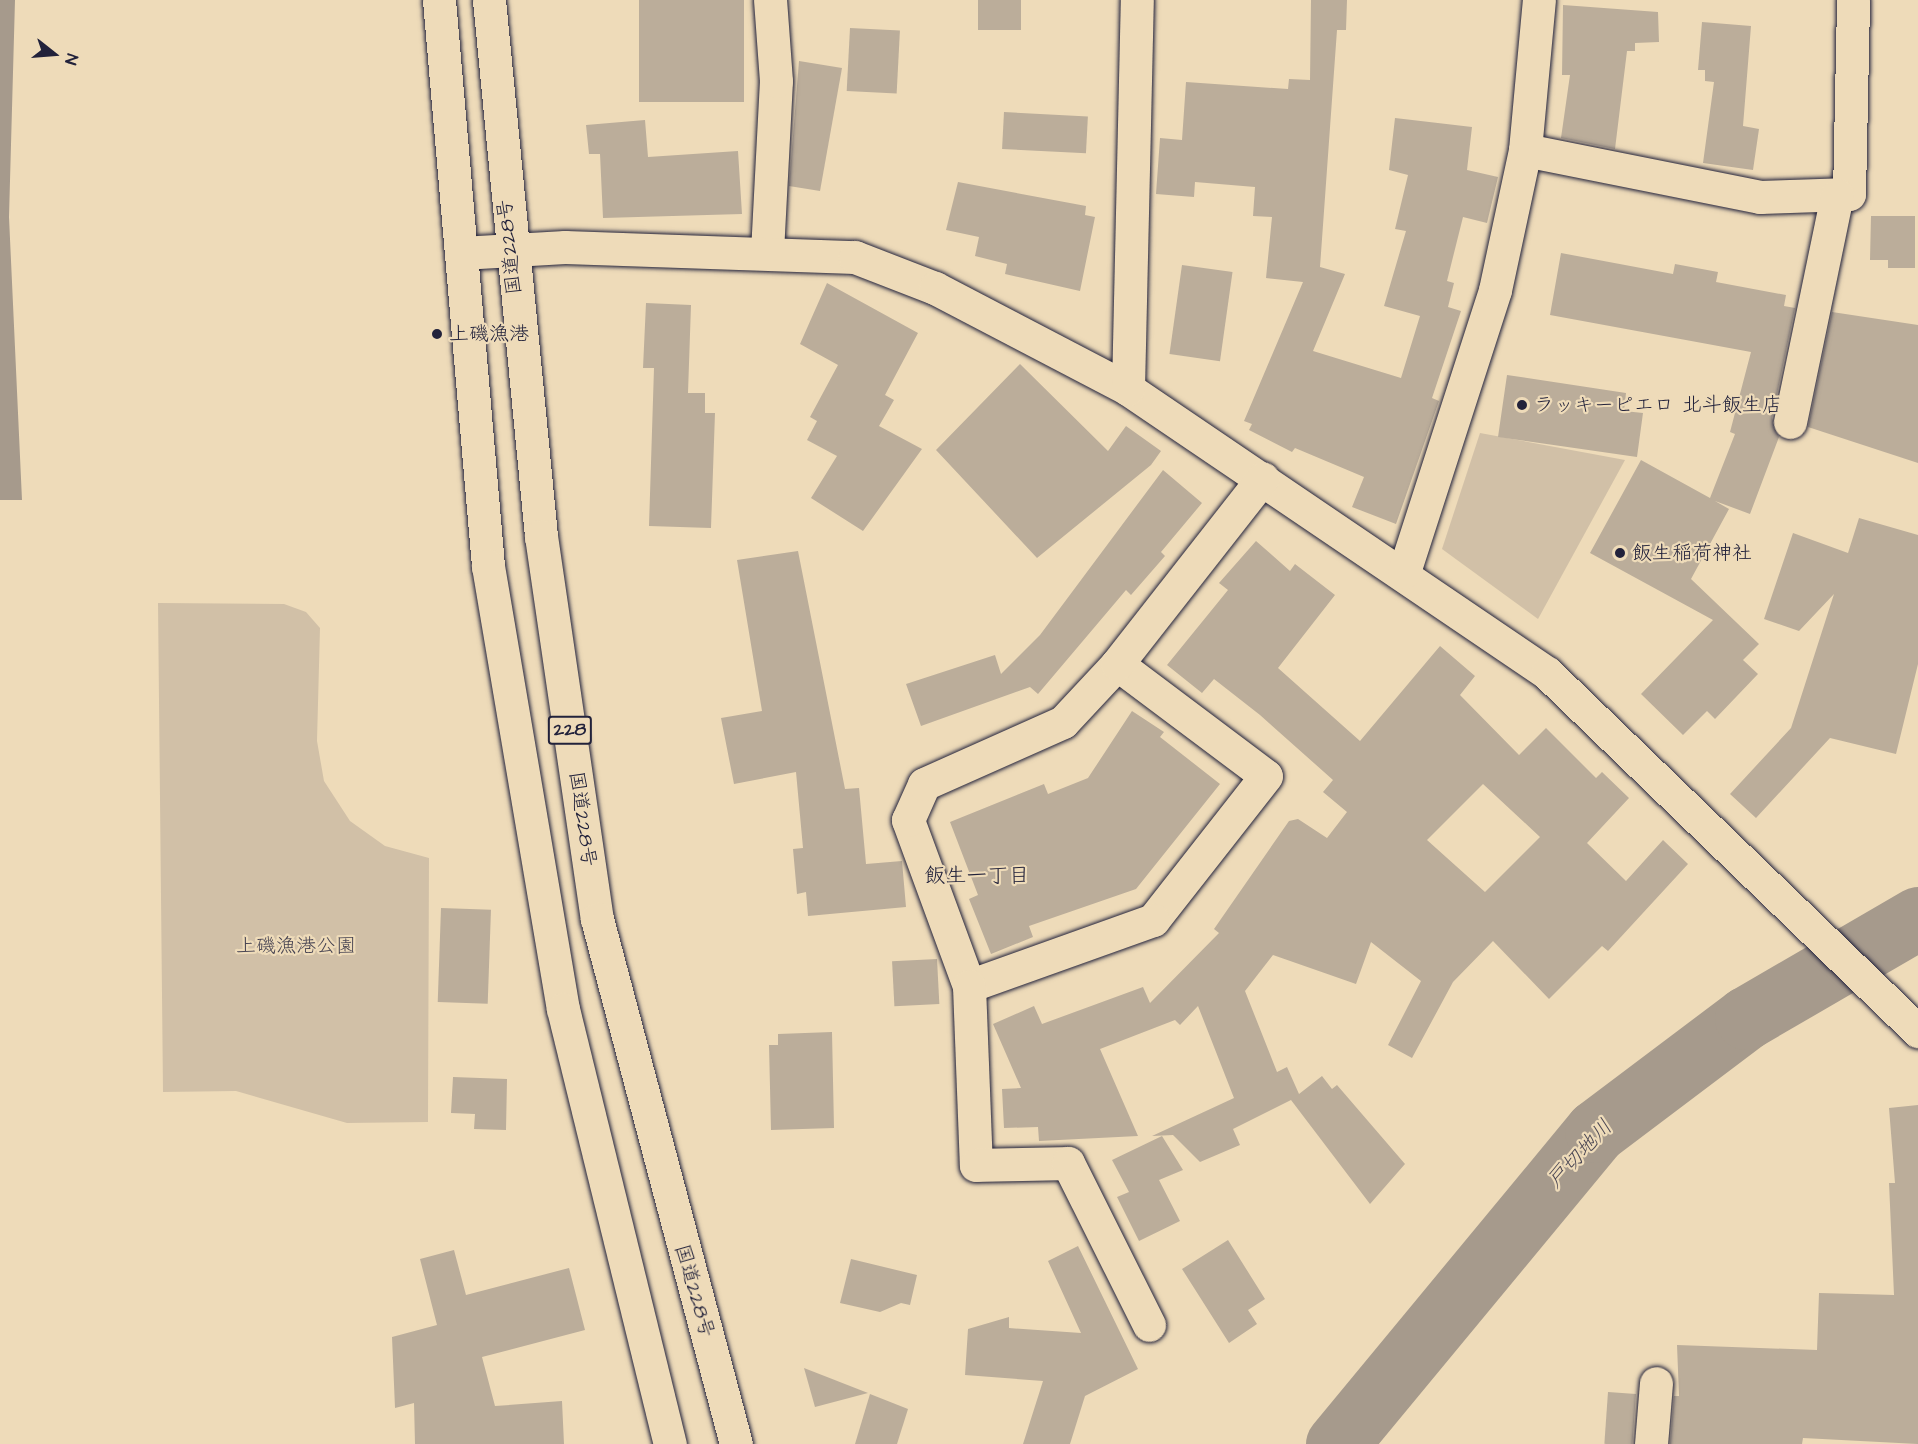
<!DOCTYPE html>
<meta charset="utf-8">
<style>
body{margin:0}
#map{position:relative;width:1918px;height:1444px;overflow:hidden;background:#eedbb9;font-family:"Architects Daughter","Klee One",sans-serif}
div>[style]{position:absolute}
.green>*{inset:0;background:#d1c0a7}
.water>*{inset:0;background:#a69a8c}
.river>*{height:63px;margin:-31.5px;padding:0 31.5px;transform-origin:31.5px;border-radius:31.5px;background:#a69a8c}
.building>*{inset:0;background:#bbad9a;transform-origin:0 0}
.roads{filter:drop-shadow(0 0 2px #22223b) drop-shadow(0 0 2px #22223b)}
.minor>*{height:33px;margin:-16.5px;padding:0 16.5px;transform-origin:16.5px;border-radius:16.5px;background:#eedbb9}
.highway>*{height:33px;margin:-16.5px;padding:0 16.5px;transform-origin:16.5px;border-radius:16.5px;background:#eedbb9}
.dots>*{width:16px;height:16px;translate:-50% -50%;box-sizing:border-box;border:3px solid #eedbb9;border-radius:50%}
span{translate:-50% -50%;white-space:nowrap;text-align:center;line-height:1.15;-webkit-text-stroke:4.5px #eedbb9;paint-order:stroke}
.shield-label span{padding:2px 4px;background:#eedbb9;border:2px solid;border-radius:4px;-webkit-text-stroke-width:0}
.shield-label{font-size:18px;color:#22223b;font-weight:700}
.street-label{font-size:20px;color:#22223b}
.poi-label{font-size:20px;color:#22223b}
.left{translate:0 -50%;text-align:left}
.park-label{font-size:20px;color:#454251}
.neighbourhood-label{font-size:21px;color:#22223b}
.water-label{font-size:21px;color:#4a4653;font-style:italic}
.north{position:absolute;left:24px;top:24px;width:60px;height:60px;-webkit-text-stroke:4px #eedbb9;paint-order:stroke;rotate:107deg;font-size:16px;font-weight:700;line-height:24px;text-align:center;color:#22223b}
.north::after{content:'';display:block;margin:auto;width:21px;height:27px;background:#22223b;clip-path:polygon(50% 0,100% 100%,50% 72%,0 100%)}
</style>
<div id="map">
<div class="green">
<div style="clip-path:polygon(1480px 433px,1625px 460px,1538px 619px,1442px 549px)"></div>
<div style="clip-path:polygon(158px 603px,284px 604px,306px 612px,320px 628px,317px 741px,324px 781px,350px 821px,385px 846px,429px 858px,428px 1122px,347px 1123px,236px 1091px,163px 1092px)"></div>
</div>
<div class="water">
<div style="clip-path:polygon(0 0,15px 0,9px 217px,22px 500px,0 500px)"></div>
</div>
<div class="river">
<div style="left:1337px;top:1444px;width:406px;rotate:-50.4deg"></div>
<div style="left:1596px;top:1131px;width:188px;rotate:-37deg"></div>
<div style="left:1746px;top:1018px;width:199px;rotate:-30.2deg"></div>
</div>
<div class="building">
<div style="left:639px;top:0;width:105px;height:102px"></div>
<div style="left:978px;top:0;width:43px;height:30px"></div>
<div style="clip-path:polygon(1311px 0,1347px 0,1346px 30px,1337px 30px,1320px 267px,1345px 274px,1313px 351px,1401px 378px,1420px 316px,1384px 306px,1406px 231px,1395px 229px,1408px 175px,1389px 170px,1395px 118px,1472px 127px,1467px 170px,1498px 177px,1487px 223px,1463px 217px,1447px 281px,1454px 283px,1448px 307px,1461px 311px,1432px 398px,1439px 401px,1396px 524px,1352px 507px,1364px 477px,1295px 448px,1292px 452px,1249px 430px,1252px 424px,1244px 421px,1303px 282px,1266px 278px,1272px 217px,1253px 216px,1255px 187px,1195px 182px,1194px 197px,1156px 194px,1160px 138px,1182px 140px,1186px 82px,1288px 89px,1289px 79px,1310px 80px)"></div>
<div style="clip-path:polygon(1563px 5px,1658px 12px,1659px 42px,1635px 43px,1635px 51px,1627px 51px,1615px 149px,1561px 138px,1570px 75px,1562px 75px)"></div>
<div style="clip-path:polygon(1702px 22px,1751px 26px,1743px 126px,1759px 129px,1753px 170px,1703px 163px,1714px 82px,1705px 81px,1705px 70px,1698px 70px)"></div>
<div style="left:850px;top:28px;width:50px;height:63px;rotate:3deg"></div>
<div style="clip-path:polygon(799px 61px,842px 68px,820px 191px,789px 186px)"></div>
<div style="left:1004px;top:112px;width:84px;height:37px;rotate:3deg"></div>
<div style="clip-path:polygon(645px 120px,648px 157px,738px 151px,742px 214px,603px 218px,600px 154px,589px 154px,586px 125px)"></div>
<div style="clip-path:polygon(958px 182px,1086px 206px,1085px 215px,1095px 217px,1080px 291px,1005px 274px,1007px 264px,975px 256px,979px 237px,946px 230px)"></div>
<div style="clip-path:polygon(1871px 216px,1915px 216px,1915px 268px,1888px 268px,1888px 260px,1870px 260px)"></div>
<div style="clip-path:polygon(1561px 253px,1673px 274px,1675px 264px,1718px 272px,1716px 282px,1786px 295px,1784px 306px,1795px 308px,1772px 418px,1779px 437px,1750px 514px,1715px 501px,1729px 509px,1691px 579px,1759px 644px,1743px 660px,1758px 674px,1715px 719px,1707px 711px,1683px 735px,1641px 694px,1713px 620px,1590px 553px,1641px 460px,1710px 498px,1735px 434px,1730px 432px,1751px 352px,1550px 315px)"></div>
<div style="left:1182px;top:265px;width:51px;height:90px;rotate:8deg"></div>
<div style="clip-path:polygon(827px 283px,918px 333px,885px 395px,894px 400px,879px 426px,922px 449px,863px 531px,811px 498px,837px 456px,807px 440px,817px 421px,810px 417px,838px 365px,800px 344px)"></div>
<div style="clip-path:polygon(646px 303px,691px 305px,688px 393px,705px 393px,705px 413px,715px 413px,711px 528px,649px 526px,654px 368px,643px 368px)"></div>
<div style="clip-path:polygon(1832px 312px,1918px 325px,1918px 463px,1808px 427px)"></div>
<div style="clip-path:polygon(1020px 364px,1108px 451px,1126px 426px,1161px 451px,1151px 465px,1037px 558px,936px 450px)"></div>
<div style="clip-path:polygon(1507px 375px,1626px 393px,1624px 411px,1643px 413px,1637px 457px,1498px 437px)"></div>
<div style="clip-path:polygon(1163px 470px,1202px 503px,1161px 552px,1165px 556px,1131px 595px,1126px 590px,1038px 694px,1030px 687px,921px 726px,906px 684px,995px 655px,1001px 674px,1040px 635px)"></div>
<div style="clip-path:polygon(1859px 518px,1918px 535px,1918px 664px,1896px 754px,1830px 738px,1756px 818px,1730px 794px,1791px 728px,1834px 594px,1799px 631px,1764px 619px,1793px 533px,1848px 553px)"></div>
<div style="clip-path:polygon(evenodd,1256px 541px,1290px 571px,1295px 564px,1335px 595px,1278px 668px,1360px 741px,1440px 646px,1475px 676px,1460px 695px,1519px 755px,1546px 728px,1596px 778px,1602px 772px,1629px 798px,1587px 843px,1626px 881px,1663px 840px,1688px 864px,1608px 951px,1602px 946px,1549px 999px,1493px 941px,1453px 982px,1412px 1058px,1388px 1045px,1421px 981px,1371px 942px,1356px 984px,1273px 955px,1245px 991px,1277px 1072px,1287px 1067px,1299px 1094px,1322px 1076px,1332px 1089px,1337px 1085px,1405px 1164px,1370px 1204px,1291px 1100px,1233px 1129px,1240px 1145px,1200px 1162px,1173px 1135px,1152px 1136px,1234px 1098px,1198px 1006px,1180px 1025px,1175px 1020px,1100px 1049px,1138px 1136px,1039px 1141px,1038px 1127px,1004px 1128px,1002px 1089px,1021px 1088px,993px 1024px,1034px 1006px,1042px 1024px,1143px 987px,1150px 1003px,1219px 933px,1214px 929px,1289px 821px,1298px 819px,1327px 838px,1347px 812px,1323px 792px,1333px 780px,1260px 715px,1214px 679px,1202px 693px,1167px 665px,1228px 590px,1219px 583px,1256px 541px,1483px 784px,1540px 837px,1485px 892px,1427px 840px,1483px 784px)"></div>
<div style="clip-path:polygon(798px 551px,845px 789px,859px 788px,866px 864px,902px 861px,906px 907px,808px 916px,806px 892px,797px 894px,793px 849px,803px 848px,796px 772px,734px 784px,721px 718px,762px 711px,737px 560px)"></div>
<div style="clip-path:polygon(1132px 711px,1164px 732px,1160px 737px,1220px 784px,1136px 889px,1029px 926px,1033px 937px,991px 954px,969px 899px,978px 895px,950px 822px,1044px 784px,1048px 794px,1088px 778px)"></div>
<div style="left:441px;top:908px;width:50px;height:94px;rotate:2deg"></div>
<div style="left:937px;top:959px;width:45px;height:45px;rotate:87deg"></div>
<div style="clip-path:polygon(832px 1032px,834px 1128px,771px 1130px,769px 1045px,778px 1045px,778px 1034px)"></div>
<div style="clip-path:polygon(453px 1077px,507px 1079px,506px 1130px,474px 1129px,475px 1114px,451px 1113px)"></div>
<div style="clip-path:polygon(1918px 1105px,1918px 1444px,1803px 1438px,1802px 1444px,1670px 1444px,1674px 1396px,1679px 1396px,1677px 1345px,1817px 1350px,1819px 1293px,1894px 1295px,1889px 1183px,1895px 1183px,1889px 1108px)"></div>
<div style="clip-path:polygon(1162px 1136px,1183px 1170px,1159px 1180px,1180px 1221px,1139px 1241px,1117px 1197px,1129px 1192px,1112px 1160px)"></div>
<div style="clip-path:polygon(1228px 1240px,1265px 1299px,1248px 1310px,1257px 1324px,1229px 1343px,1182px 1269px)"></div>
<div style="clip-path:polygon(1078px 1246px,1138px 1369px,1085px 1396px,1070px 1444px,1023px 1444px,1043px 1381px,965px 1375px,968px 1329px,1009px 1317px,1009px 1328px,1081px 1333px,1048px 1261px)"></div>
<div style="clip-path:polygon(454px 1250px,466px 1295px,569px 1268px,585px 1330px,482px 1357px,495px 1406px,562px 1401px,564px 1444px,415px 1444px,414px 1403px,395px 1408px,392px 1337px,437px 1325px,420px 1259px)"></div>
<div style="clip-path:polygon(851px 1259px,917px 1275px,910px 1305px,901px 1303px,880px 1312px,840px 1303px)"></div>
<div style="clip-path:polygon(804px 1368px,868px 1393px,815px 1407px)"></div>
<div style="left:1608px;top:1392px;width:28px;height:52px;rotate:4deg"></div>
<div style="clip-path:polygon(870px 1394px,908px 1409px,897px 1444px,855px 1444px)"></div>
</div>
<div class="roads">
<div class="minor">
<div style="left:1525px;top:150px;width:240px;rotate:11.3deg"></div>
<div style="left:1760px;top:197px;width:89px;rotate:-1.9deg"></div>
<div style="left:1849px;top:194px;width:194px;rotate:-88.8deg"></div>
<div style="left:767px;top:252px;width:171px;rotate:-87deg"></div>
<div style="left:776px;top:81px;width:81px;rotate:-94.2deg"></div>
<div style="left:461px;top:253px;width:104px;rotate:-3.3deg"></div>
<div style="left:565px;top:247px;width:290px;rotate:2deg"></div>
<div style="left:855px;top:257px;width:86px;rotate:21.2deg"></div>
<div style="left:935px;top:288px;width:218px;rotate:27.6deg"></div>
<div style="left:1128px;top:389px;width:506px;rotate:34.13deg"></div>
<div style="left:1547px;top:673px;width:516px;rotate:43.98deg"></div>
<div style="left:1128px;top:389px;width:389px;rotate:-88.7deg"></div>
<div style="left:1790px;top:422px;width:232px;rotate:-78.3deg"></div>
<div style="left:1404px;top:572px;width:296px;rotate:-72.1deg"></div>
<div style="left:1495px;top:290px;width:143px;rotate:-77.9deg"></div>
<div style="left:1525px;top:150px;width:151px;rotate:-84.7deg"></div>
<div style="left:1117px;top:664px;width:186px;rotate:36.9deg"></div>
<div style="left:1266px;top:776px;width:183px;rotate:128.1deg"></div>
<div style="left:1153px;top:920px;width:195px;rotate:160.3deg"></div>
<div style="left:969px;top:986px;width:177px;rotate:-110.2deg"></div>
<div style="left:908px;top:820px;width:39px;rotate:-66deg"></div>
<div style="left:924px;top:784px;width:152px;rotate:-24deg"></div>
<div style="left:1063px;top:722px;width:79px;rotate:-47deg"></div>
<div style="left:1117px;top:664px;width:236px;rotate:-51.9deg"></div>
<div style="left:969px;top:986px;width:179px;rotate:87.8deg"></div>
<div style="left:976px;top:1165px;width:92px;rotate:-1.2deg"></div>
<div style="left:1068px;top:1163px;width:181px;rotate:63.4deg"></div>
<div style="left:1651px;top:1444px;width:61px;rotate:-85.3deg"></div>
</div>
<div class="highway">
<div style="left:439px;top:0;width:568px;rotate:85.05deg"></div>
<div style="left:488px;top:566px;width:449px;rotate:80.4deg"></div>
<div style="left:563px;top:1009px;width:448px;rotate:76.2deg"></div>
<div style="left:489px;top:0;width:539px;rotate:84.46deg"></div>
<div style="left:541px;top:536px;width:387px;rotate:81.7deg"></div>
<div style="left:597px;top:919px;width:543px;rotate:75.17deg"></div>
</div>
</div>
<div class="dots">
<div style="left:437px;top:334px;background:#22223b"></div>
<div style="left:1522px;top:405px;background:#22223b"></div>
<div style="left:1620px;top:553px;background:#22223b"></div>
</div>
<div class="shield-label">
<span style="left:570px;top:730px">228</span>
</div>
<div class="street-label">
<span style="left:510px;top:247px;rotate:-96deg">国道228号</span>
<span style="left:582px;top:819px;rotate:82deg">国道228号</span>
<span style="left:694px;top:1291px;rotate:74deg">国道228号</span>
</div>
<div class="poi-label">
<span class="left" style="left:449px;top:334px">上磯漁港</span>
<span class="left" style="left:1534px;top:405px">ラッキーピエロ 北斗飯生店</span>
<span class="left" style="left:1632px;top:553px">飯生稲荷神社</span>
</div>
<div class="park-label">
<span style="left:296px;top:946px">上磯漁港公園</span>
</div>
<div class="neighbourhood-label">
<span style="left:977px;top:876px">飯生一丁目</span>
</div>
<div class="water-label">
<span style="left:1580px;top:1154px;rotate:-47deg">戸切地川</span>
</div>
<div class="north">N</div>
</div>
